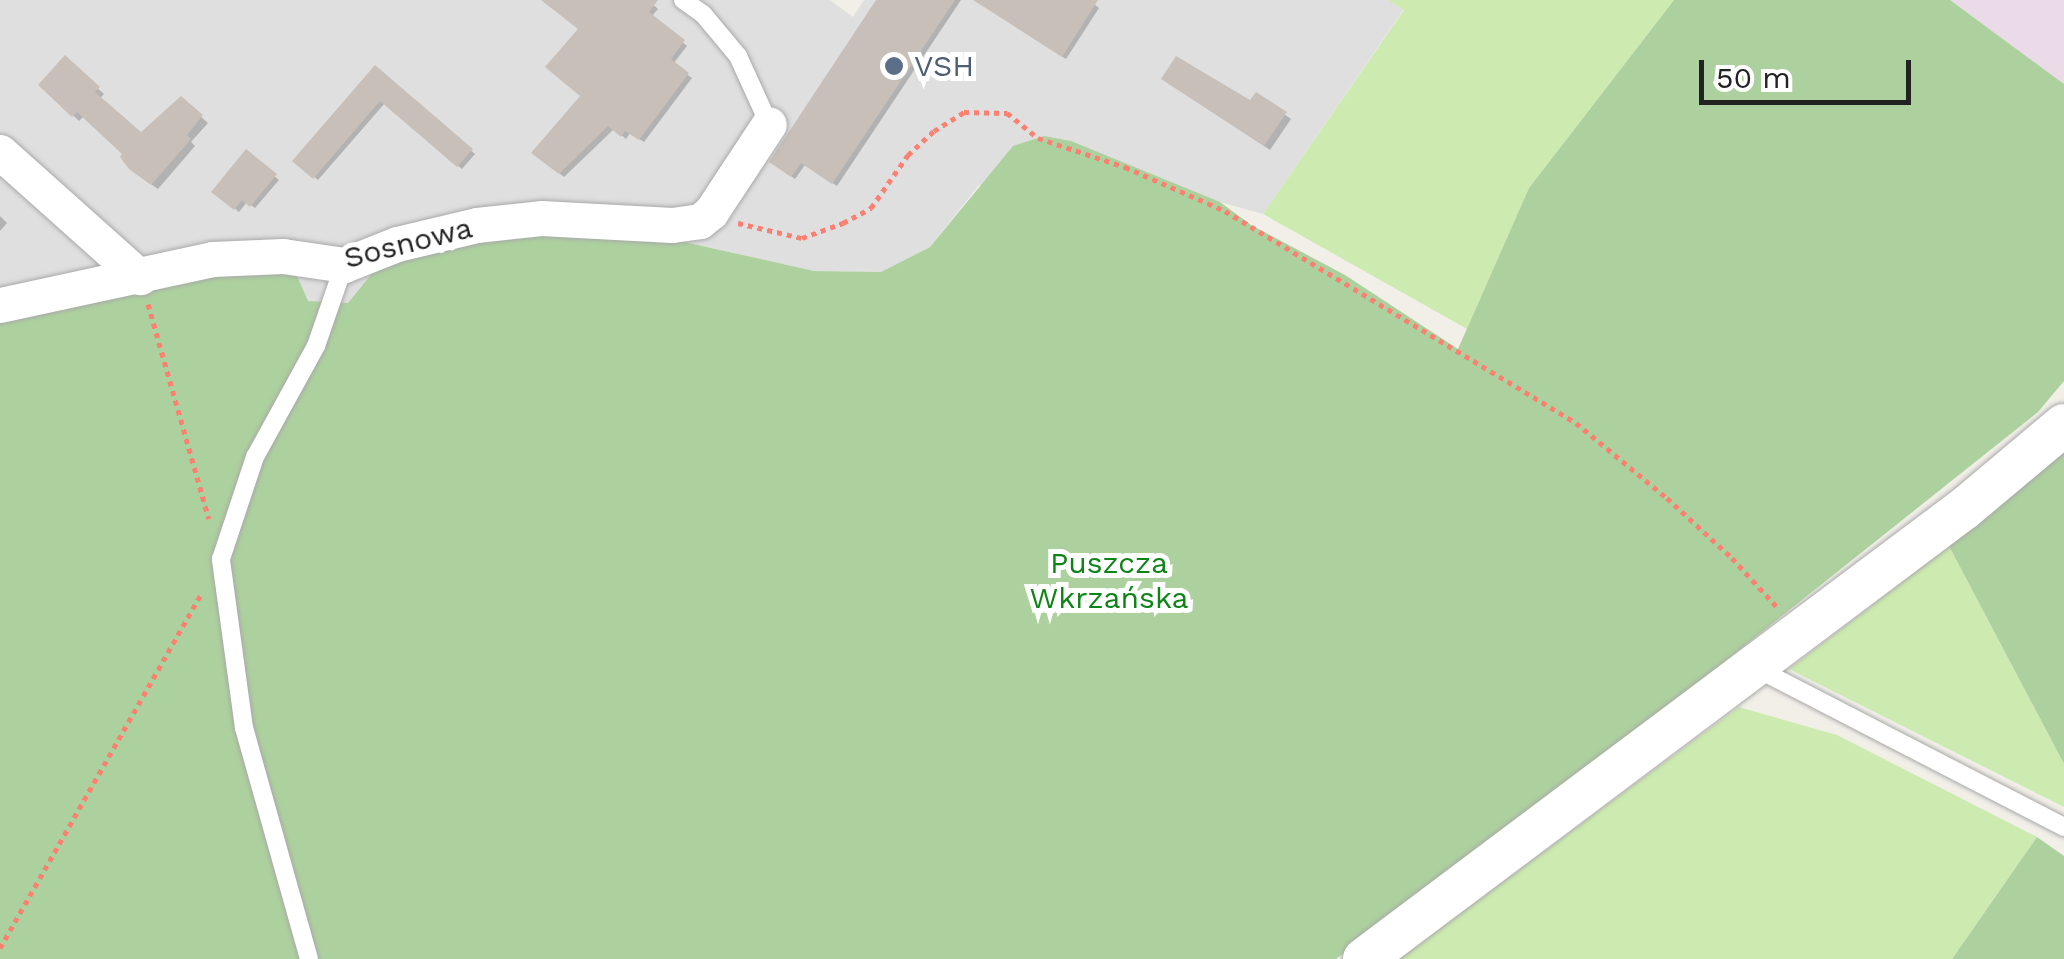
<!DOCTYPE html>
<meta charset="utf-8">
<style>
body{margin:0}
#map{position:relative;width:2064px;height:959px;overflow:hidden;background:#f2efe9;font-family:"Work Sans",sans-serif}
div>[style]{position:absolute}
.residential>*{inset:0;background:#e0dfdf}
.industrial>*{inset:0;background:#ebdbe8}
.grass>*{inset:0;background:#cdebb0}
.forest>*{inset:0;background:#add19e}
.shadow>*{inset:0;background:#0003}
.building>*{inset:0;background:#c7bfb8}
.path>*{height:5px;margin-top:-2.5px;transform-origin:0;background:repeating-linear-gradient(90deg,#fa8072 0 5px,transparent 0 10px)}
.roads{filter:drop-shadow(0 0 2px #a9a9a9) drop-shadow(0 0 2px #a9a9a9)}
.service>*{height:18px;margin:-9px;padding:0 9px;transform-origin:9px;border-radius:9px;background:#fff}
.minor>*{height:35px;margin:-17.5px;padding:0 17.5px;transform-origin:17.5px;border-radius:17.5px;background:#fff}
.tertiary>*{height:42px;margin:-21px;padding:0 21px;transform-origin:21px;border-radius:21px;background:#fff}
.dots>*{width:28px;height:28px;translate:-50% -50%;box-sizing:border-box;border:5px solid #fff;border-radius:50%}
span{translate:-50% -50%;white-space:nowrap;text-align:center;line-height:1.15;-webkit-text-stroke:10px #fff;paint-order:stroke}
.service-label{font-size:30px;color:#4e5e75}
.left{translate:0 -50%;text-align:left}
.street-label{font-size:30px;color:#222}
.park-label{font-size:30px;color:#0c8416}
.scale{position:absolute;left:1699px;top:60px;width:212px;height:45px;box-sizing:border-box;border:5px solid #222;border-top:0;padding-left:12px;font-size:30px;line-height:35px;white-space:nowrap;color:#222;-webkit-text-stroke:8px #fff;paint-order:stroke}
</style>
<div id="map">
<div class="residential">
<div style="clip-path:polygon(0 0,830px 0,853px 17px,864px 0,1388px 0,1404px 9px,1263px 214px,1220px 202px,979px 185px,930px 247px,881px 272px,814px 271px,662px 237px,378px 266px,348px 303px,0 313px)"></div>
</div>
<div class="industrial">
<div style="clip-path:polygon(1950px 0,2064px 0,2064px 84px)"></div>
</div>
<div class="grass">
<div style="clip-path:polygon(1388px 0,1674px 0,1529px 188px,1467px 329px,1263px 214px,1404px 10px)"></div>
<div style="clip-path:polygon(1949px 546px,2064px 764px,2064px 807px,1789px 669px)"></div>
<div style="clip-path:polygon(1739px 707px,1837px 735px,2037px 837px,1952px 959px,1398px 959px)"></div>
</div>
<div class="forest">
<div style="clip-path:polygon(1674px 0,1950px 0,2064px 84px,2064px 381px,2038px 412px,1606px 756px,1336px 959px,0 959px,0 313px,214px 269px,294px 269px,308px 301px,348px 303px,378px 266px,499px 233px,662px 237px,814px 271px,881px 272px,930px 247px,1013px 146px,1044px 136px,1071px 141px,1220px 202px,1251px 225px,1345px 275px,1458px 349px,1529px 188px)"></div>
<div style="clip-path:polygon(2064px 452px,2064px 764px,1949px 546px)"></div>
<div style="clip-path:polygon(2037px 837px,2064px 856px,2064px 959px,1952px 959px)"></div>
</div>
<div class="shadow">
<div style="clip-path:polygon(544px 0,648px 0,658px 9px,651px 17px,687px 46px,673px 64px,692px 78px,644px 142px,630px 133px,626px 139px,614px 129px,564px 177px,538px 156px,583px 96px,581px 29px)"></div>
<div style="clip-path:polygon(879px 0,961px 0,837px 186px,805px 165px,795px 179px,776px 165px)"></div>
<div style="clip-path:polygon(975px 0,1089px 0,1099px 8px,1066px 59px)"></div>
<div style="clip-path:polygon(65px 59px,104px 94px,99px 99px,141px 136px,181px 99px,208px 123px,191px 142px,195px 146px,158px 189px,138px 175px,125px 155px,84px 116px,79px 121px,41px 85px)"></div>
<div style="clip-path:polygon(376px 69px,475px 154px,462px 169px,385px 103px,318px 180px,295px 161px)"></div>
<div style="clip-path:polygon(1170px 84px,1251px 103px,1257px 95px,1291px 119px,1270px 150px)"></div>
<div style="clip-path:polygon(247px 153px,279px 180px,255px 208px,247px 202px,239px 212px,215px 191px)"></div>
<div style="clip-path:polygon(0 216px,7px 223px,0 231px)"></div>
</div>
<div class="building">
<div style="clip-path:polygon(541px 0,658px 0,649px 12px,685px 40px,671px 59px,689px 73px,639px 140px,625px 131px,621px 137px,608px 126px,559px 174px,531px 153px,580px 96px,545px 67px,578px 29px)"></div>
<div style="clip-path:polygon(876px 0,955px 0,832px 184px,801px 163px,791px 177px,769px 162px)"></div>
<div style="clip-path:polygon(973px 0,1098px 0,1062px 57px)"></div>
<div style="clip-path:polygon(65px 55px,100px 87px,95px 92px,141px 132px,181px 96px,203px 115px,187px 135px,191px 139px,151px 185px,129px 169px,120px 157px,122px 154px,77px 112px,72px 117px,38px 85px)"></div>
<div style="clip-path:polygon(1176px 56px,1250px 100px,1256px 92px,1287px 112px,1264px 146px,1161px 79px)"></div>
<div style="clip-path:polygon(375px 65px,473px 149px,457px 167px,380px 101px,313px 179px,292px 161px)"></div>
<div style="clip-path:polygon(246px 149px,277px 174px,250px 207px,242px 200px,234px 210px,211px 192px)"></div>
</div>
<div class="path">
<div style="left:738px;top:223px;width:66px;rotate:13.2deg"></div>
<div style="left:802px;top:238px;width:44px;rotate:-20.1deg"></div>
<div style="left:843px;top:223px;width:32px;rotate:-28deg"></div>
<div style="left:871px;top:208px;width:65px;rotate:-55.1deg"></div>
<div style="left:908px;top:155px;width:35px;rotate:-43deg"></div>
<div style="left:934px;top:131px;width:36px;rotate:-32deg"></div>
<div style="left:964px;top:112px;width:43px;rotate:1.3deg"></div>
<div style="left:1007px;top:113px;width:40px;rotate:39deg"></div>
<div style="left:1038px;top:138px;width:92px;rotate:18.4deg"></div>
<div style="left:1125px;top:167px;width:109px;rotate:23.7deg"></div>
<div style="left:1225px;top:211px;width:410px;rotate:31.1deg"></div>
<div style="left:1576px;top:423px;width:118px;rotate:39.5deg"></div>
<div style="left:1667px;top:498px;width:88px;rotate:42.7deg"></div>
<div style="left:1732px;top:558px;width:67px;rotate:47.4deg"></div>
<div style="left:148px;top:304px;width:223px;rotate:74.2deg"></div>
<div style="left:0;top:948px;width:407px;rotate:-60.4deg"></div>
</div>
<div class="roads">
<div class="service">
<div style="left:683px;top:0;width:24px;rotate:35deg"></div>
<div style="left:703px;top:14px;width:55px;rotate:50.2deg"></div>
<div style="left:738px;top:56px;width:75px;rotate:65.5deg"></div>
<div style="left:1754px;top:667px;width:349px;rotate:27.3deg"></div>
<div style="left:309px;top:959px;width:240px;rotate:-105.7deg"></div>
<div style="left:244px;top:728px;width:171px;rotate:-97.8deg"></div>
<div style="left:221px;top:559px;width:108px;rotate:-71.6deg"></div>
<div style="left:255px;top:457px;width:127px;rotate:-61.2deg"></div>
<div style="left:316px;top:346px;width:86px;rotate:-70.9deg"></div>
</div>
<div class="minor">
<div style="left:0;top:152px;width:188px;rotate:41.8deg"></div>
<div style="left:0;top:305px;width:217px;rotate:-12.2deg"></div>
<div style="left:212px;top:259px;width:71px;rotate:-2.4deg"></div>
<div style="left:283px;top:256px;width:62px;rotate:8.4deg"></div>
<div style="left:344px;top:265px;width:57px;rotate:-21.6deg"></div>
<div style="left:397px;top:244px;width:82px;rotate:-13.4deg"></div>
<div style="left:477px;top:225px;width:64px;rotate:-6.2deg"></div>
<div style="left:541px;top:218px;width:131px;rotate:3.1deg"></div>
<div style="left:672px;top:225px;width:28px;rotate:-8deg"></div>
<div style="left:700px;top:221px;width:14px;rotate:-39deg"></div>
<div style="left:711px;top:212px;width:105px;rotate:-56.6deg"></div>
</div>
<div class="tertiary">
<div style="left:1364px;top:959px;width:751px;rotate:-36.89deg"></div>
<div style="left:1965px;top:508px;width:129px;rotate:-40deg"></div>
</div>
</div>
<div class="dots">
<div style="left:894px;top:66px;background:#5c6f8a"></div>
</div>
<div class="service-label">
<span class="left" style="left:914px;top:66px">VSH</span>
</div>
<div class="street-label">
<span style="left:408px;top:243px;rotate:-14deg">Sosnowa</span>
</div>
<div class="park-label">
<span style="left:1109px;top:580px">Puszcza<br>Wkrzańska</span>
</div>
<div class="scale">50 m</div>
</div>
